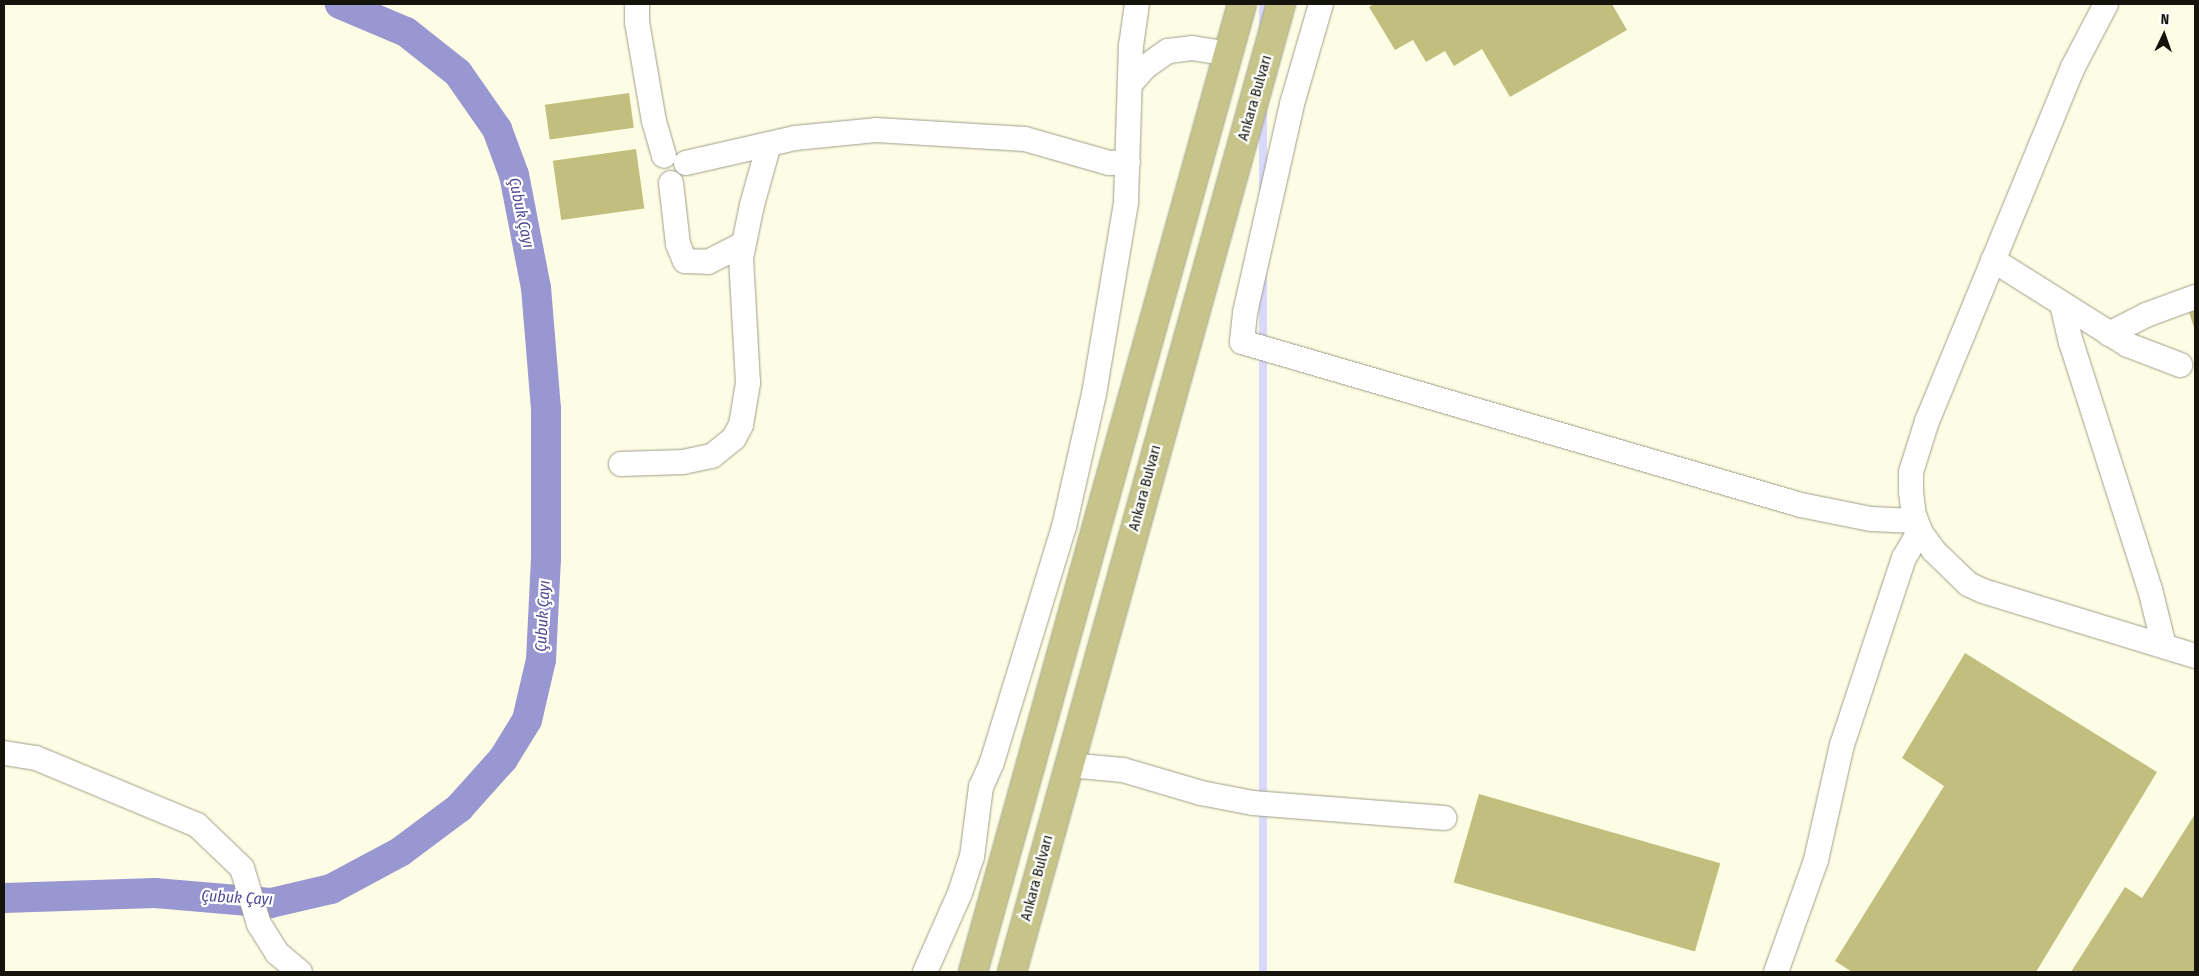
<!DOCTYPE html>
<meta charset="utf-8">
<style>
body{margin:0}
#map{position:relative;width:2199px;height:976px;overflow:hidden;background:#fdfde5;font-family:"Fira Sans Condensed",sans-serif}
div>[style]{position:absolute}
.green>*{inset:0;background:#d9d9fd;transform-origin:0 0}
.river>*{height:30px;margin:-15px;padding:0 15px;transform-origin:15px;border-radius:15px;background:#9897d1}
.building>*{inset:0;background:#c2bf7e;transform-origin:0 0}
.roads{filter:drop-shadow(0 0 1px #9f9e89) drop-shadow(0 0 1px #9f9e89)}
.minor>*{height:24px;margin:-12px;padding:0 12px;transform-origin:12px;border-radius:12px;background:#fff}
.major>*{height:28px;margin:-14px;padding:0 14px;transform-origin:14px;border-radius:14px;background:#c6c489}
span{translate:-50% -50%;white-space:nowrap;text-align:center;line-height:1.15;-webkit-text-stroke:4.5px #fff;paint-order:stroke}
.street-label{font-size:15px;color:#14140c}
.water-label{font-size:16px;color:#524b94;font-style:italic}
.frame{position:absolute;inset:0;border:5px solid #14140c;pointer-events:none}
.north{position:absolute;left:2139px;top:10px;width:50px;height:50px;-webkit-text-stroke:4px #fff;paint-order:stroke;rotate:3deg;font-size:14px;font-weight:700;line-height:20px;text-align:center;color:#14140c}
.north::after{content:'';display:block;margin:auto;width:18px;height:22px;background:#14140c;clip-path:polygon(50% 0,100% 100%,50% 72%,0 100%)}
</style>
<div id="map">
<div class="green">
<div style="left:1259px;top:4px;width:8px;height:1004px"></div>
</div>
<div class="river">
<div style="left:4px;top:898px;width:151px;rotate:-1.9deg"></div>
<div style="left:155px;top:893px;width:116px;rotate:4.9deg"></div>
<div style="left:271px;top:903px;width:62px;rotate:-13.1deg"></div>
<div style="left:331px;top:889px;width:78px;rotate:-28.2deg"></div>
<div style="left:400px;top:852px;width:74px;rotate:-36.7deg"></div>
<div style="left:459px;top:808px;width:66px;rotate:-48.1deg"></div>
<div style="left:503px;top:759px;width:46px;rotate:-58.4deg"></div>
<div style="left:527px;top:720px;width:62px;rotate:-76.9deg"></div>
<div style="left:541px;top:660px;width:101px;rotate:-87.2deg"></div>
<div style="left:546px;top:559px;width:150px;rotate:-90deg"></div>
<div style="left:546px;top:409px;width:121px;rotate:-94.7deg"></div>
<div style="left:536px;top:288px;width:115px;rotate:-101deg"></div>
<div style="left:514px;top:175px;width:49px;rotate:-110.3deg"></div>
<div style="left:497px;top:129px;width:68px;rotate:-124.9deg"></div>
<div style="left:458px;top:73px;width:66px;rotate:-141.7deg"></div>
<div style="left:406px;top:32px;width:72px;rotate:-157deg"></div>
</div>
<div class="building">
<div style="clip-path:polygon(1374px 4px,1612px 4px,1627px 30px,1510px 97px,1482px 49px,1454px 66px,1445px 51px,1426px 62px,1413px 40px,1395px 50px,1369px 7px)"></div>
<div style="left:629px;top:93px;width:35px;height:85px;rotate:82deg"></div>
<div style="left:636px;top:149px;width:60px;height:84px;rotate:82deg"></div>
<div style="clip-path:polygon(2195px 310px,2195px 331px,2189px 312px)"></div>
<div style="clip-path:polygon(1965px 653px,2157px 772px,2036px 972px,1852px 972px,1835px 961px,1944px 786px,1902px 758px)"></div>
<div style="left:1479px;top:794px;width:251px;height:92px;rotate:16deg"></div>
<div style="clip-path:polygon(2195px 814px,2195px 972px,2071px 972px,2125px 887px,2142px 898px)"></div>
</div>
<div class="roads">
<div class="minor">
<div style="left:637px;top:4px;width:18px;rotate:90deg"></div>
<div style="left:637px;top:22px;width:100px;rotate:80.3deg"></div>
<div style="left:654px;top:121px;width:36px;rotate:74deg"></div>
<div style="left:1321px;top:4px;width:104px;rotate:106.2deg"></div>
<div style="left:1292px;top:104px;width:214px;rotate:102.7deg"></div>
<div style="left:1245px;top:313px;width:29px;rotate:96deg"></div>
<div style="left:1242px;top:342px;width:582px;rotate:16.26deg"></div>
<div style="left:1801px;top:505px;width:71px;rotate:11.3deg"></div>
<div style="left:1871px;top:519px;width:45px;rotate:2.5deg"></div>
<div style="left:2106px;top:4px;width:71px;rotate:117.6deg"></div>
<div style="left:2073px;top:67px;width:383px;rotate:112.4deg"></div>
<div style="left:1927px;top:421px;width:53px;rotate:107.4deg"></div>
<div style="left:1911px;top:472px;width:20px;rotate:90deg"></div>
<div style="left:1911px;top:492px;width:23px;rotate:83deg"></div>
<div style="left:1914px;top:515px;width:19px;rotate:69deg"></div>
<div style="left:1921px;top:533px;width:22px;rotate:54deg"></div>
<div style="left:1934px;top:551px;width:47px;rotate:44.1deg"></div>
<div style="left:1968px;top:584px;width:17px;rotate:25deg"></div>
<div style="left:1983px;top:591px;width:222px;rotate:17deg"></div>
<div style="left:1132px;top:82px;width:20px;rotate:-49deg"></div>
<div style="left:1145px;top:67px;width:28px;rotate:-35deg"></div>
<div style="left:1168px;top:51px;width:24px;rotate:-7deg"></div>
<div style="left:1192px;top:48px;width:36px;rotate:9deg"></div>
<div style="left:686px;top:163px;width:112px;rotate:-12.9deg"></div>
<div style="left:795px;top:138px;width:81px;rotate:-5.6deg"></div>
<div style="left:876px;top:130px;width:149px;rotate:3.5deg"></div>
<div style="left:1025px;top:139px;width:87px;rotate:15.9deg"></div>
<div style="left:1109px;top:163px;width:19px;rotate:-3deg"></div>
<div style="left:671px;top:183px;width:61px;rotate:83.5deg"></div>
<div style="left:678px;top:244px;width:18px;rotate:68deg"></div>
<div style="left:685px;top:261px;width:23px;rotate:2deg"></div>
<div style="left:708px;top:262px;width:39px;rotate:-27deg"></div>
<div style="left:1993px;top:260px;width:160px;rotate:32.2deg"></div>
<div style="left:2128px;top:345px;width:56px;rotate:21deg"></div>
<div style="left:2062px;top:304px;width:39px;rotate:77deg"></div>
<div style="left:2071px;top:342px;width:259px;rotate:72.3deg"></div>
<div style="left:2150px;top:589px;width:59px;rotate:76.2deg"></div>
<div style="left:2109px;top:334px;width:42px;rotate:-27.2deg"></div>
<div style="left:2146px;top:315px;width:52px;rotate:-20.2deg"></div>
<div style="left:621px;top:464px;width:62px;rotate:-1.8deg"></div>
<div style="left:683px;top:462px;width:30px;rotate:-12deg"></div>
<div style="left:712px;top:456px;width:28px;rotate:-39deg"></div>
<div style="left:734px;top:438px;width:15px;rotate:-62deg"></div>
<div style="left:741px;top:425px;width:43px;rotate:-80.5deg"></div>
<div style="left:748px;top:383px;width:125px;rotate:-93.2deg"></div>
<div style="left:741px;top:258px;width:54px;rotate:-78.3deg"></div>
<div style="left:752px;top:205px;width:63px;rotate:-74.4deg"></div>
<div style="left:4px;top:753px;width:32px;rotate:9deg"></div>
<div style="left:36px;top:758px;width:174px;rotate:22.6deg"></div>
<div style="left:197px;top:825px;width:62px;rotate:43.7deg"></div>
<div style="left:242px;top:868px;width:59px;rotate:73.1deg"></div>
<div style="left:259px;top:924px;width:34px;rotate:58deg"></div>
<div style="left:277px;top:953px;width:30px;rotate:40deg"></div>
<div style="left:1068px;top:765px;width:55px;rotate:5.2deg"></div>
<div style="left:1123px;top:770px;width:81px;rotate:16.4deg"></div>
<div style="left:1201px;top:793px;width:53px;rotate:10.9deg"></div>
<div style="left:1253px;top:803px;width:192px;rotate:4.5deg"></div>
<div style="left:925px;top:972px;width:86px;rotate:-66.1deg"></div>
<div style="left:960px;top:893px;width:38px;rotate:-72deg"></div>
<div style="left:972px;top:857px;width:71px;rotate:-82.7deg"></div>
<div style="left:981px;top:787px;width:27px;rotate:-66deg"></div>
<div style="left:992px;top:762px;width:246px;rotate:-73deg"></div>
<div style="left:1064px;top:527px;width:136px;rotate:-77.3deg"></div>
<div style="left:1094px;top:394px;width:195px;rotate:-80.5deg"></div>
<div style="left:1126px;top:202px;width:156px;rotate:-88.2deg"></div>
<div style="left:1131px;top:46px;width:42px;rotate:-81.9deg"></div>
<div style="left:1776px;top:972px;width:119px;rotate:-70.3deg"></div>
<div style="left:1816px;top:860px;width:118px;rotate:-77.3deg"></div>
<div style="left:1842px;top:745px;width:197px;rotate:-71.7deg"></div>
<div style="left:1904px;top:558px;width:32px;rotate:-60deg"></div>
</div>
<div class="major">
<div style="left:973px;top:972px;width:1005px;rotate:-74.47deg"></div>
<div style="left:1012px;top:972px;width:1005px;rotate:-74.47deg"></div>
</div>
</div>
<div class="street-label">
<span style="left:1255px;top:98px;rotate:-74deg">Ankara Bulvarı</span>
<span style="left:1145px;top:488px;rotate:-75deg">Ankara Bulvarı</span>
<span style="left:1037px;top:878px;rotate:-75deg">Ankara Bulvarı</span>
</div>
<div class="water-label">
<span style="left:521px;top:213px;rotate:78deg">Çubuk Çayı</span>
<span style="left:543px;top:616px;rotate:-87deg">Çubuk Çayı</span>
<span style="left:237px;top:898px;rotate:3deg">Çubuk Çayı</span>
</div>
<div class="frame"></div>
<div class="north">N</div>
</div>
